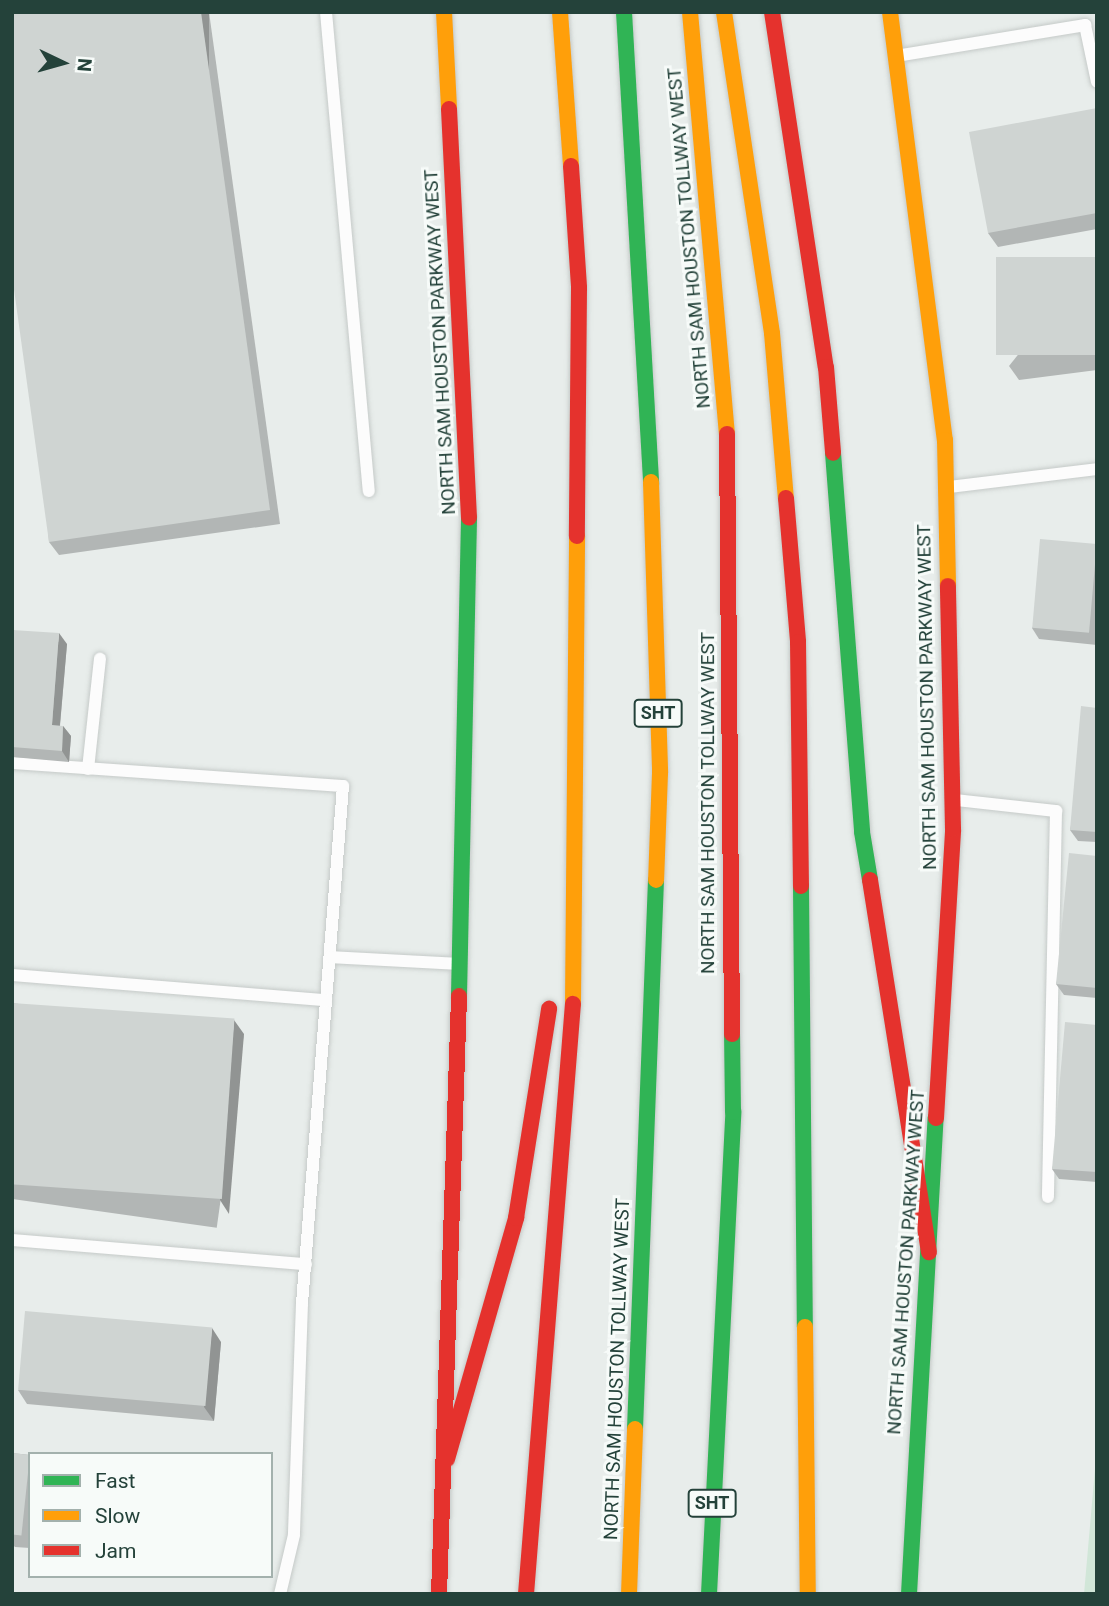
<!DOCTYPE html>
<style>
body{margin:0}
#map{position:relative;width:1109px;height:1606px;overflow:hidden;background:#e8edeb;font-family:Roboto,sans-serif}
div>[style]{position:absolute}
.green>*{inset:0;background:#d1e6d8}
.roads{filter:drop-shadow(0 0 2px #c5cac8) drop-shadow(0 0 2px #c5cac8)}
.lane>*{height:12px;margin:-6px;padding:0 6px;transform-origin:6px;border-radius:6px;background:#fcfcfc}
.fast>*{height:16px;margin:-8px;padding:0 8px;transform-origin:8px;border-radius:8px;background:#30b455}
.slow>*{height:16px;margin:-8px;padding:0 8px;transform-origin:8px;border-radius:8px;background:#ff9f0a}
.jam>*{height:16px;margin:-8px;padding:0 8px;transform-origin:8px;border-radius:8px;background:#e5322d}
.wall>*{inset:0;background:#b2b6b5;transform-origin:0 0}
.shaded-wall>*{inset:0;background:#919493;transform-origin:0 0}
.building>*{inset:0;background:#cfd4d2;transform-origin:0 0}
span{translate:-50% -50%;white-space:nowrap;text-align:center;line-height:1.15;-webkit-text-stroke:6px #f7fbf9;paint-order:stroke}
.shield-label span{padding:2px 5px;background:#f7fbf9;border:2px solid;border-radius:5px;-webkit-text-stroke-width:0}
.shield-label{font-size:18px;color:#24423a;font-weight:700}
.street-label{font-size:19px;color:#24423a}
.frame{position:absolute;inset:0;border:14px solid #24423a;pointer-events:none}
.legend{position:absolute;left:28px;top:1452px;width:245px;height:126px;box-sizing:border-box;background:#f7fbf9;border:2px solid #a3b1ad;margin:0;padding:9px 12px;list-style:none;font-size:21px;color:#24423a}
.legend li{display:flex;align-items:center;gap:14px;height:35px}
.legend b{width:35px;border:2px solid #a3b1ad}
.north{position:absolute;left:28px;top:28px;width:70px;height:70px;-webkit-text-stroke:5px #f7fbf9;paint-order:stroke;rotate:95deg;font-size:19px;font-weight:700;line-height:28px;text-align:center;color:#24423a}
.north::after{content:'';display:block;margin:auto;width:24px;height:32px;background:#24423a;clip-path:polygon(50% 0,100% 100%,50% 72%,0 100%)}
</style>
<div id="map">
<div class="green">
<div style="clip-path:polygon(1097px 1446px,1097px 1594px,1084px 1594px)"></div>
</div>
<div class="roads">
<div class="lane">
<div style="left:326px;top:12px;width:481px;rotate:84.9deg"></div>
<div style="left:896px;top:56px;width:192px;rotate:-9.3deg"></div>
<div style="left:1085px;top:25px;width:58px;rotate:78.1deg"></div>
<div style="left:949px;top:487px;width:149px;rotate:-6.9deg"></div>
<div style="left:12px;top:763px;width:332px;rotate:4deg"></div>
<div style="left:343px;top:786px;width:519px;rotate:94.53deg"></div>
<div style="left:302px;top:1303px;width:232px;rotate:92deg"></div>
<div style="left:294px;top:1535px;width:61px;rotate:103.3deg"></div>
<div style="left:88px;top:769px;width:111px;rotate:-83.8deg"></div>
<div style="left:956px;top:800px;width:101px;rotate:6.3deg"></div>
<div style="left:1056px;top:811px;width:386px;rotate:91.2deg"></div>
<div style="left:330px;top:957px;width:129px;rotate:3.1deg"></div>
<div style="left:12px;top:975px;width:315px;rotate:4.6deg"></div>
<div style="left:12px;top:1240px;width:295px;rotate:4.7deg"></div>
</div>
<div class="fast">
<div style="left:624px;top:12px;width:471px;rotate:86.7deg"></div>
<div style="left:833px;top:453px;width:380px;rotate:85.6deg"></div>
<div style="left:862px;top:832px;width:49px;rotate:80.5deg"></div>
<div style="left:801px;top:886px;width:441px;rotate:89.5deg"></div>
<div style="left:459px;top:996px;width:478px;rotate:-88.8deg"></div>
<div style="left:635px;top:1429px;width:549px;rotate:-87.81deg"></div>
<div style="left:709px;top:1594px;width:483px;rotate:-87.1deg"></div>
<div style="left:733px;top:1112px;width:78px;rotate:-90.7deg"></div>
<div style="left:909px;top:1594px;width:477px;rotate:-86.8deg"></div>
</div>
<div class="slow">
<div style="left:444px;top:12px;width:97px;rotate:87deg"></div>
<div style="left:560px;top:12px;width:154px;rotate:85.9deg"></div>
<div style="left:690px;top:12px;width:424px;rotate:85deg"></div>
<div style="left:724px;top:12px;width:325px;rotate:81.5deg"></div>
<div style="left:772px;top:333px;width:166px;rotate:85.2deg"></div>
<div style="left:890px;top:12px;width:432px;rotate:82.7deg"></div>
<div style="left:945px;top:440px;width:146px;rotate:88.8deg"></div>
<div style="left:651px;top:482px;width:291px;rotate:88.2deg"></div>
<div style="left:660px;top:773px;width:107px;rotate:92.1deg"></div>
<div style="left:573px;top:1004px;width:468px;rotate:-89.5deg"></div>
<div style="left:805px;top:1327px;width:267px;rotate:89.4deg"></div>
<div style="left:629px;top:1594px;width:165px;rotate:-87.9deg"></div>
</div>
<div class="jam">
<div style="left:772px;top:12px;width:359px;rotate:81.4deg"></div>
<div style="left:826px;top:367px;width:86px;rotate:85.3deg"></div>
<div style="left:449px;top:109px;width:409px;rotate:87.2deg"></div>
<div style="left:571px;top:166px;width:122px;rotate:86.2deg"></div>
<div style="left:579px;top:288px;width:248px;rotate:90.5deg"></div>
<div style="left:727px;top:434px;width:600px;rotate:89.52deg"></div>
<div style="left:786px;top:498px;width:144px;rotate:85.2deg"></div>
<div style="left:798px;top:642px;width:244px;rotate:89.3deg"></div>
<div style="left:870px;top:880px;width:377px;rotate:81deg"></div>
<div style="left:936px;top:1118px;width:289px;rotate:-86.6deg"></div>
<div style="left:953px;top:829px;width:243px;rotate:-91.2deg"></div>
<div style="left:447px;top:1459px;width:251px;rotate:-74deg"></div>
<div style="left:516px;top:1218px;width:212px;rotate:-81deg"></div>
<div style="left:439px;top:1594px;width:598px;rotate:-88.08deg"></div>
<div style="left:526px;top:1594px;width:592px;rotate:-85.45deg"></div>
</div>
</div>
<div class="wall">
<div style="clip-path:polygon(12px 12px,209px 12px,280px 524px,59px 555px,49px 542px)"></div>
<div style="clip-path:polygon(1097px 108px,1097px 229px,998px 247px,988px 233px)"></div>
<div style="clip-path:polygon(1097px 257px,1097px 370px,1019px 380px,1009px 366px)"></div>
<div style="clip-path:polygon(1097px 544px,1097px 645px,1039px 639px,1032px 628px)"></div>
<div style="clip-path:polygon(12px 630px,67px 644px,60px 726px,63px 726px,71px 736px,69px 762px,12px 757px)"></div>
<div style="clip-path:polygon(1097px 708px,1097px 842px,1078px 841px,1070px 830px)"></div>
<div style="clip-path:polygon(1097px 856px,1097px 998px,1064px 995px,1056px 984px)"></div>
<div style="left:12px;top:1003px;width:234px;height:194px;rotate:8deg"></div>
<div style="clip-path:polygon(1097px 1025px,1097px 1182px,1059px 1179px,1052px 1169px)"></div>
<div style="clip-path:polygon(221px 1342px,214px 1421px,27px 1404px,18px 1390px)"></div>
<div style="clip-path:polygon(12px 1453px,30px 1455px,30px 1548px,15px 1547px,12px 1544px)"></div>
</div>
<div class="shaded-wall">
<div style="left:201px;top:12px;width:8px;height:503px"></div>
<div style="clip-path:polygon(59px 633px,67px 644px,59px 735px,52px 725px)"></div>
<div style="clip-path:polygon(63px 726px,71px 736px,69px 762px,62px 751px)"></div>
<div style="clip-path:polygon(234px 1020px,244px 1034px,229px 1214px,220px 1200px)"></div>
<div style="clip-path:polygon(212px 1328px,221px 1342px,214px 1421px,204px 1407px)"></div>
</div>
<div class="building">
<div style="clip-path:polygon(12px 12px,201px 12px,270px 510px,49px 542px,12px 275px)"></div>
<div style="clip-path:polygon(1097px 108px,1097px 213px,988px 233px,969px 132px)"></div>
<div style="left:1097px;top:257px;width:98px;height:101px;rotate:90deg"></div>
<div style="left:1040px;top:539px;width:57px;height:89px;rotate:5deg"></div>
<div style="clip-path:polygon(12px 630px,59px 633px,52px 725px,63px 726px,62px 751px,12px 747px)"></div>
<div style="clip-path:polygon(1081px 706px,1097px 708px,1097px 832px,1070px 830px)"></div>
<div style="clip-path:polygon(1069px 853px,1097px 856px,1097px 988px,1056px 984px)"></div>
<div style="left:12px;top:1003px;width:223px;height:181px;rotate:4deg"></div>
<div style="clip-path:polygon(1065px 1022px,1097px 1025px,1097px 1172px,1052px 1169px)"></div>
<div style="left:25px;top:1311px;width:188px;height:79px;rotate:5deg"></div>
<div style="left:12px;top:1453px;width:18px;height:81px;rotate:6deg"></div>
</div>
<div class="shield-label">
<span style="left:658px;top:713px">SHT</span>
<span style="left:712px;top:1503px">SHT</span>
</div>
<div class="street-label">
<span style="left:689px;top:238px;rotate:-95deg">NORTH SAM HOUSTON TOLLWAY WEST</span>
<span style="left:440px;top:342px;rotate:-93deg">NORTH SAM HOUSTON PARKWAY WEST</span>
<span style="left:927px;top:697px;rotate:-91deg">NORTH SAM HOUSTON PARKWAY WEST</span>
<span style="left:708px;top:803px;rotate:-90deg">NORTH SAM HOUSTON TOLLWAY WEST</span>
<span style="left:906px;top:1262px;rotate:-86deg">NORTH SAM HOUSTON PARKWAY WEST</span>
<span style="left:617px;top:1369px;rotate:-88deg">NORTH SAM HOUSTON TOLLWAY WEST</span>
</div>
<div class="frame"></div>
<ul class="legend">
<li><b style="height:9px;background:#30b455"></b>Fast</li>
<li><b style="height:9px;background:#ff9f0a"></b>Slow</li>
<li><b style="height:9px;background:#e5322d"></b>Jam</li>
</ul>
<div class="north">N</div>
</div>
